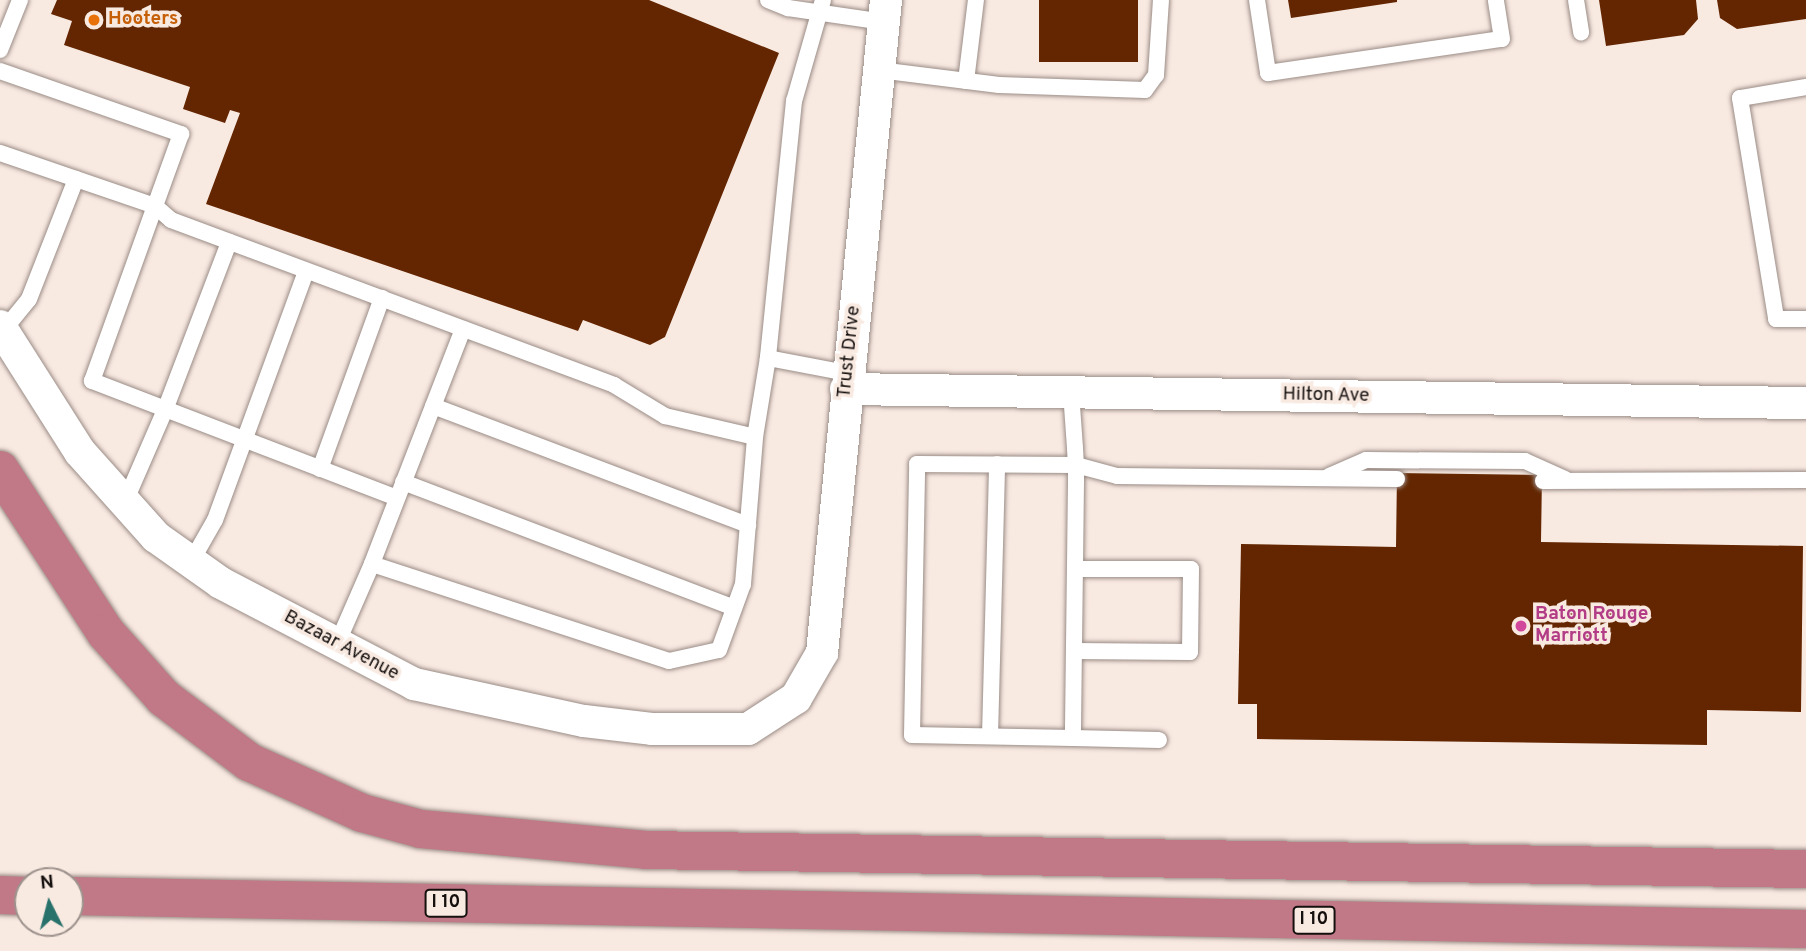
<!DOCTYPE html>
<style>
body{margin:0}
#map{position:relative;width:1806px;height:951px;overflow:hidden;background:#f8e9e1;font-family:Overpass,sans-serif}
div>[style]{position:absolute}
.building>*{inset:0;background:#632600;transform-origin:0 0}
.roads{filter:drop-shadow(0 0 2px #9a8c86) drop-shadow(0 0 2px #9a8c86)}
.lane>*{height:16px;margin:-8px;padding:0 8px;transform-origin:8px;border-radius:8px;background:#fff}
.street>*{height:32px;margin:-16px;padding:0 16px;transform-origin:16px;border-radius:16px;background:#fff}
.highway>*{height:38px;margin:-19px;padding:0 19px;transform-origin:19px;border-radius:19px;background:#c17887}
.dots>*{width:19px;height:19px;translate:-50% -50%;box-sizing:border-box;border:4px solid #f8e9e1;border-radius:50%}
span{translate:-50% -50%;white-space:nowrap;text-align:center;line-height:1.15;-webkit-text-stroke:7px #f8e9e1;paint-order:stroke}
.shield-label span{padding:2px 5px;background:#f8e9e1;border:2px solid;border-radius:5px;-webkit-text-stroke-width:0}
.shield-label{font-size:18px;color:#15100e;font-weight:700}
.food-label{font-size:19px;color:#c56008;font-weight:700}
.left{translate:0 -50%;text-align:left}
.street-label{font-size:19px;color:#15100e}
.hotel-label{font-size:19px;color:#b23c85;font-weight:700}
.north{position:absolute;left:14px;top:867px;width:70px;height:70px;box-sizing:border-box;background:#f8e9e1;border:2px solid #9d928d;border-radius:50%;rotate:354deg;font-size:19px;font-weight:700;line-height:28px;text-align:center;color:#15100e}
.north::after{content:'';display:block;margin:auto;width:24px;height:32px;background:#29726b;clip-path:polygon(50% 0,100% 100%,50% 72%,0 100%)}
</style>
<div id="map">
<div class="building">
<div style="clip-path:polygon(57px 0,649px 0,779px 53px,665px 337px,650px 345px,583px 320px,578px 331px,206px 204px,240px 113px,230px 110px,225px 123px,183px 109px,190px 87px,64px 45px,72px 21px,51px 14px)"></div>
<div style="left:1039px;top:0;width:99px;height:62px"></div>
<div style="clip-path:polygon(1288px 0,1397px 0,1397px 2px,1291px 18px)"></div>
<div style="clip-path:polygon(1599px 0,1696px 0,1698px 19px,1684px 35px,1606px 46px)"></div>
<div style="clip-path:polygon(1717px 0,1806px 0,1806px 19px,1737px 29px,1720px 18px)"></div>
<div style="clip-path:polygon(1397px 473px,1542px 475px,1541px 542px,1803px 546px,1801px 712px,1707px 710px,1707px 745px,1257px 739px,1257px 704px,1238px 704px,1241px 544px,1396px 547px)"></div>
</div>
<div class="roads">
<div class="lane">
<div style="left:768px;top:0;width:22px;rotate:22deg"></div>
<div style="left:788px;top:8px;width:97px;rotate:8.3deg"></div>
<div style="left:823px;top:0;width:105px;rotate:106deg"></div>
<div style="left:794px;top:101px;width:258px;rotate:95.8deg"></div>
<div style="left:768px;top:358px;width:80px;rotate:10.8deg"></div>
<div style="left:1257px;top:0;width:74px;rotate:81.4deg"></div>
<div style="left:1268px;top:73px;width:236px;rotate:-8.3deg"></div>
<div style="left:1502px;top:39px;width:39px;rotate:-99deg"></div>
<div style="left:1576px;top:0;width:33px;rotate:81deg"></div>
<div style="left:0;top:50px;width:54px;rotate:-68.2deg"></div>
<div style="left:879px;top:70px;width:121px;rotate:7.1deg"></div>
<div style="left:999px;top:85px;width:146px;rotate:2deg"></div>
<div style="left:1145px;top:90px;width:19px;rotate:-54deg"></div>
<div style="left:1156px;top:75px;width:75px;rotate:-86.2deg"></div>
<div style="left:0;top:71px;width:192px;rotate:19.2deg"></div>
<div style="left:181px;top:134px;width:77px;rotate:109.9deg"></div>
<div style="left:155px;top:206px;width:164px;rotate:-161.1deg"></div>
<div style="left:966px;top:81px;width:82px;rotate:-83deg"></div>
<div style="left:1806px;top:87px;width:67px;rotate:170.5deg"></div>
<div style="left:1740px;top:98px;width:224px;rotate:80.7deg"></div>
<div style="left:1776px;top:319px;width:30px"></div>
<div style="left:463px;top:329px;width:252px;rotate:111.2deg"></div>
<div style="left:372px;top:564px;width:312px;rotate:18.1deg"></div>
<div style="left:669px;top:661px;width:51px;rotate:-12.4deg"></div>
<div style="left:719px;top:650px;width:70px;rotate:-70deg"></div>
<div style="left:743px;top:584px;width:147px;rotate:-85.3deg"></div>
<div style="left:3px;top:331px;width:41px;rotate:-50.9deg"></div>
<div style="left:29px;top:299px;width:129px;rotate:-68.6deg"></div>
<div style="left:1071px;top:392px;width:56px;rotate:85.9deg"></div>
<div style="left:1075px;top:448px;width:17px;rotate:87deg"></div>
<div style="left:1076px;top:465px;width:17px;rotate:90deg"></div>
<div style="left:1076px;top:482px;width:256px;rotate:90.7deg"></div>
<div style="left:1073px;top:738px;width:161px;rotate:-178.9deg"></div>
<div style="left:912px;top:735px;width:271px;rotate:-88.9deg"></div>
<div style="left:917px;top:464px;width:159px;rotate:0.4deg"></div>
<div style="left:1076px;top:465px;width:42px;rotate:15deg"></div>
<div style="left:1117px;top:476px;width:280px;rotate:0.6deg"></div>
<div style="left:433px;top:406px;width:337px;rotate:20.7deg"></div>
<div style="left:320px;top:469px;width:182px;rotate:-70.1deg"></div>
<div style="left:1329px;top:476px;width:40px;rotate:-23.4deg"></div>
<div style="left:1366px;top:460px;width:159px;rotate:0.4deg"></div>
<div style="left:1525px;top:461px;width:44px;rotate:24.2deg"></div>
<div style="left:1543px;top:481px;width:263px;rotate:-0.2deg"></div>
<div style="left:403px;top:482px;width:354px;rotate:20.8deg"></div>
<div style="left:397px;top:498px;width:327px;rotate:-159deg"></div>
<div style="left:92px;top:381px;width:186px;rotate:-70.2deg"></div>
<div style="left:155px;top:206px;width:21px;rotate:41deg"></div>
<div style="left:171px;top:220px;width:473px;rotate:20.4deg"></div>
<div style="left:614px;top:385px;width:60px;rotate:31.3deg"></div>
<div style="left:665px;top:416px;width:92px;rotate:13.1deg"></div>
<div style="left:755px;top:437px;width:80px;rotate:-80.7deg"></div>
<div style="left:125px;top:502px;width:100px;rotate:-66.5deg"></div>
<div style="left:165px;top:410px;width:180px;rotate:-69.1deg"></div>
<div style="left:191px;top:562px;width:48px;rotate:-60.3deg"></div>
<div style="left:215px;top:520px;width:265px;rotate:-69.9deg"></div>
<div style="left:337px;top:644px;width:87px;rotate:-66.4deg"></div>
<div style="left:1074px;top:651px;width:116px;rotate:0.5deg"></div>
<div style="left:1190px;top:652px;width:83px;rotate:-89.3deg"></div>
<div style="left:1191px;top:569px;width:116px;rotate:180deg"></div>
<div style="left:990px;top:736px;width:272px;rotate:-88.5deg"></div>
<div style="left:1073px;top:738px;width:86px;rotate:1.3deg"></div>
</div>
<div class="street">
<div style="left:0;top:326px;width:149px;rotate:57.6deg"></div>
<div style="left:80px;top:452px;width:114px;rotate:48.2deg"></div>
<div style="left:156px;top:537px;width:80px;rotate:35.3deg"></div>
<div style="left:221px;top:583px;width:218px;rotate:27.6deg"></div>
<div style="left:414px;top:684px;width:174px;rotate:12.3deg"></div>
<div style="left:584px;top:721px;width:68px;rotate:6.7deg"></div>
<div style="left:652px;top:729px;width:96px"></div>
<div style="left:748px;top:729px;width:57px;rotate:-32.9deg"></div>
<div style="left:796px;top:698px;width:52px;rotate:-60deg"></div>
<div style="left:822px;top:653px;width:656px;rotate:-84.4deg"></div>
<div style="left:846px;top:389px;width:960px;rotate:0.84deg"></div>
</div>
<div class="highway">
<div style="left:0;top:470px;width:194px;rotate:57deg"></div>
<div style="left:106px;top:633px;width:87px;rotate:48.3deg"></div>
<div style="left:164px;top:698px;width:106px;rotate:37deg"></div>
<div style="left:249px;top:762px;width:124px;rotate:24.3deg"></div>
<div style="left:362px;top:813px;width:61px;rotate:15.2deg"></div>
<div style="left:421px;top:829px;width:226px;rotate:5.3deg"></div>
<div style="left:646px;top:850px;width:1160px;rotate:0.94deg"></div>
<div style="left:0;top:895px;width:28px;rotate:2deg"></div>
<div style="left:70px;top:896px;width:1736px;rotate:1.09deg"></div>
</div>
</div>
<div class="dots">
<div style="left:94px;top:20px;background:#e8710a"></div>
<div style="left:1521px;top:626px;background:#d1479c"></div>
</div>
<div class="shield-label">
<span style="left:446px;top:903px">I 10</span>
<span style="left:1314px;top:920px">I 10</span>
</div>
<div class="food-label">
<span class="left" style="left:108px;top:20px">Hooters</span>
</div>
<div class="street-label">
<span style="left:850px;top:352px;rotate:-84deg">Trust Drive</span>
<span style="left:1326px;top:396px;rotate:1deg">Hilton Ave</span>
<span style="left:341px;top:646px;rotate:28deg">Bazaar Avenue</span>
</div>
<div class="hotel-label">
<span class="left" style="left:1535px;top:626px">Baton Rouge<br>Marriott</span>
</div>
<div class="north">N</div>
</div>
